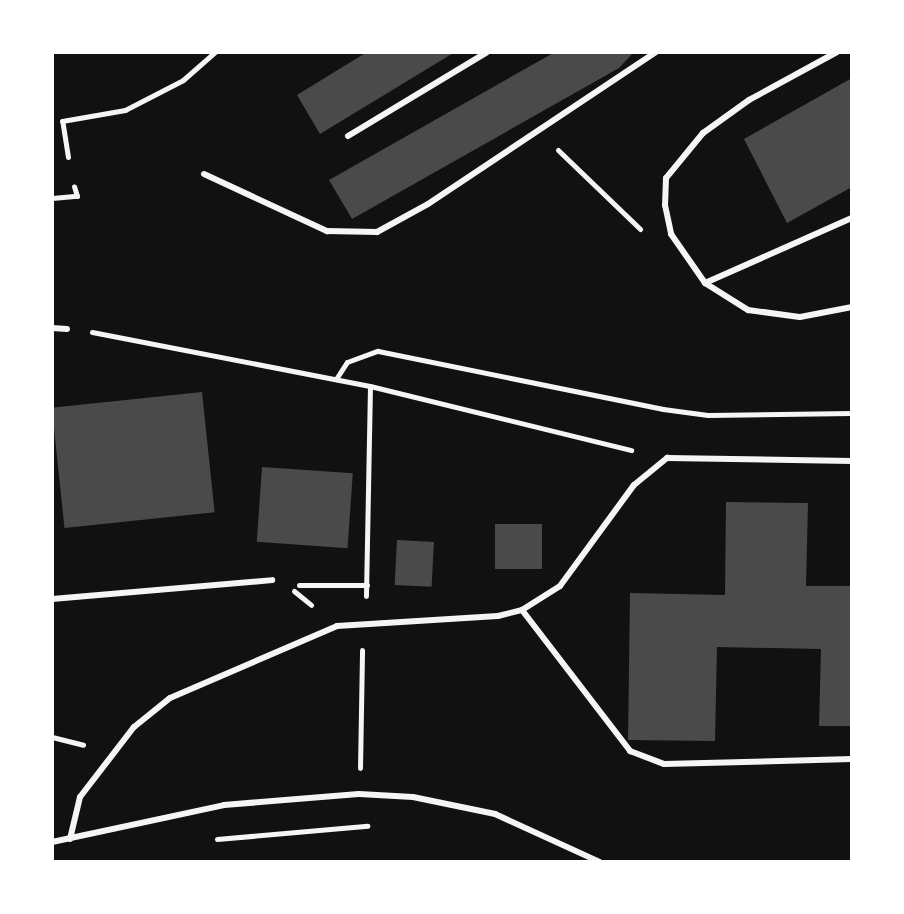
<!DOCTYPE html>
<style>
body{margin:0}
#map{position:relative;width:904px;height:914px;overflow:hidden;background:#111;font-family:"PT Sans Narrow",sans-serif}
div>[style]{position:absolute}
.building>*{inset:0;background:#4a4a4a;transform-origin:0 0}
.path>*{height:5px;margin:-2.5px;padding:0 2.5px;transform-origin:2.5px;border-radius:2.5px;background:#f5f5f5}
.service>*{height:6px;margin:-3px;padding:0 3px;transform-origin:3px;border-radius:3px;background:#f5f5f5}
span{translate:-50% -50%;white-space:nowrap;text-align:center;line-height:1.15;-webkit-text-stroke:6px #fff;paint-order:stroke}
.frame{position:absolute;inset:0;border:54px solid #fff;pointer-events:none}
</style>
<div id="map">
<div class="building">
<div style="clip-path:polygon(367px 52px,455px 52px,320px 134px,297px 95px)"></div>
<div style="clip-path:polygon(555px 52px,634px 52px,619px 68px,352px 219px,329px 180px)"></div>
<div style="clip-path:polygon(852px 78px,852px 187px,787px 223px,744px 139px)"></div>
<div style="left:202px;top:392px;width:121px;height:151px;rotate:84deg"></div>
<div style="left:262px;top:467px;width:91px;height:75px;rotate:4deg"></div>
<div style="clip-path:polygon(726px 502px,808px 503px,806px 586px,852px 586px,852px 726px,819px 726px,821px 649px,717px 647px,715px 741px,628px 740px,630px 593px,725px 595px)"></div>
<div style="left:495px;top:524px;width:47px;height:45px"></div>
<div style="left:397px;top:540px;width:37px;height:45px;rotate:3deg"></div>
</div>
<div class="path">
<div style="left:558px;top:150px;width:114px;rotate:43.9deg"></div>
<div style="left:68px;top:157px;width:36px;rotate:-99deg"></div>
<div style="left:62px;top:121px;width:64px;rotate:-9.9deg"></div>
<div style="left:125px;top:110px;width:65px;rotate:-27.3deg"></div>
<div style="left:183px;top:80px;width:43px;rotate:-41.2deg"></div>
<div style="left:52px;top:198px;width:25px;rotate:-5deg"></div>
<div style="left:77px;top:196px;width:10px;rotate:-107deg"></div>
<div style="left:92px;top:332px;width:283px;rotate:11deg"></div>
<div style="left:370px;top:386px;width:210px;rotate:91.1deg"></div>
<div style="left:336px;top:379px;width:20px;rotate:-57deg"></div>
<div style="left:347px;top:362px;width:33px;rotate:-20deg"></div>
<div style="left:378px;top:351px;width:291px;rotate:11.5deg"></div>
<div style="left:663px;top:409px;width:45px;rotate:7.6deg"></div>
<div style="left:708px;top:415px;width:144px;rotate:-0.8deg"></div>
<div style="left:370px;top:386px;width:269px;rotate:13.8deg"></div>
<div style="left:299px;top:585px;width:68px"></div>
<div style="left:294px;top:591px;width:22px;rotate:39deg"></div>
<div style="left:52px;top:737px;width:32px;rotate:14deg"></div>
<div style="left:360px;top:768px;width:118px;rotate:-89deg"></div>
<div style="left:217px;top:839px;width:151px;rotate:-5deg"></div>
</div>
<div class="service">
<div style="left:837px;top:52px;width:100px;rotate:151.4deg"></div>
<div style="left:749px;top:100px;width:57px;rotate:144.3deg"></div>
<div style="left:703px;top:133px;width:58px;rotate:129.4deg"></div>
<div style="left:666px;top:178px;width:27px;rotate:92deg"></div>
<div style="left:665px;top:205px;width:30px;rotate:78deg"></div>
<div style="left:671px;top:234px;width:60px;rotate:55.2deg"></div>
<div style="left:705px;top:283px;width:51px;rotate:32.1deg"></div>
<div style="left:748px;top:310px;width:52px;rotate:7.7deg"></div>
<div style="left:800px;top:317px;width:53px;rotate:-10.9deg"></div>
<div style="left:348px;top:136px;width:162px;rotate:-31.1deg"></div>
<div style="left:204px;top:174px;width:136px;rotate:24.9deg"></div>
<div style="left:327px;top:231px;width:50px;rotate:1.1deg"></div>
<div style="left:377px;top:232px;width:58px;rotate:-28.8deg"></div>
<div style="left:428px;top:204px;width:274px;rotate:-33.7deg"></div>
<div style="left:705px;top:283px;width:161px;rotate:-23.9deg"></div>
<div style="left:52px;top:328px;width:15px;rotate:4deg"></div>
<div style="left:52px;top:599px;width:221px;rotate:-4.9deg"></div>
<div style="left:522px;top:610px;width:178px;rotate:52.5deg"></div>
<div style="left:630px;top:751px;width:36px;rotate:21deg"></div>
<div style="left:664px;top:764px;width:188px;rotate:-1.5deg"></div>
<div style="left:70px;top:839px;width:43px;rotate:-76.6deg"></div>
<div style="left:80px;top:797px;width:88px;rotate:-52.4deg"></div>
<div style="left:134px;top:727px;width:46px;rotate:-38.9deg"></div>
<div style="left:170px;top:698px;width:182px;rotate:-23.3deg"></div>
<div style="left:337px;top:626px;width:161px;rotate:-3.6deg"></div>
<div style="left:498px;top:616px;width:25px;rotate:-14deg"></div>
<div style="left:522px;top:610px;width:45px;rotate:-32.3deg"></div>
<div style="left:560px;top:586px;width:125px;rotate:-53.8deg"></div>
<div style="left:634px;top:485px;width:43px;rotate:-39.3deg"></div>
<div style="left:667px;top:458px;width:185px;rotate:0.9deg"></div>
<div style="left:52px;top:842px;width:176px;rotate:-12.1deg"></div>
<div style="left:224px;top:805px;width:135px;rotate:-4.7deg"></div>
<div style="left:359px;top:794px;width:54px;rotate:3.2deg"></div>
<div style="left:413px;top:797px;width:84px;rotate:11.7deg"></div>
<div style="left:495px;top:814px;width:115px;rotate:24.6deg"></div>
</div>
<div class="frame"></div>
</div>
